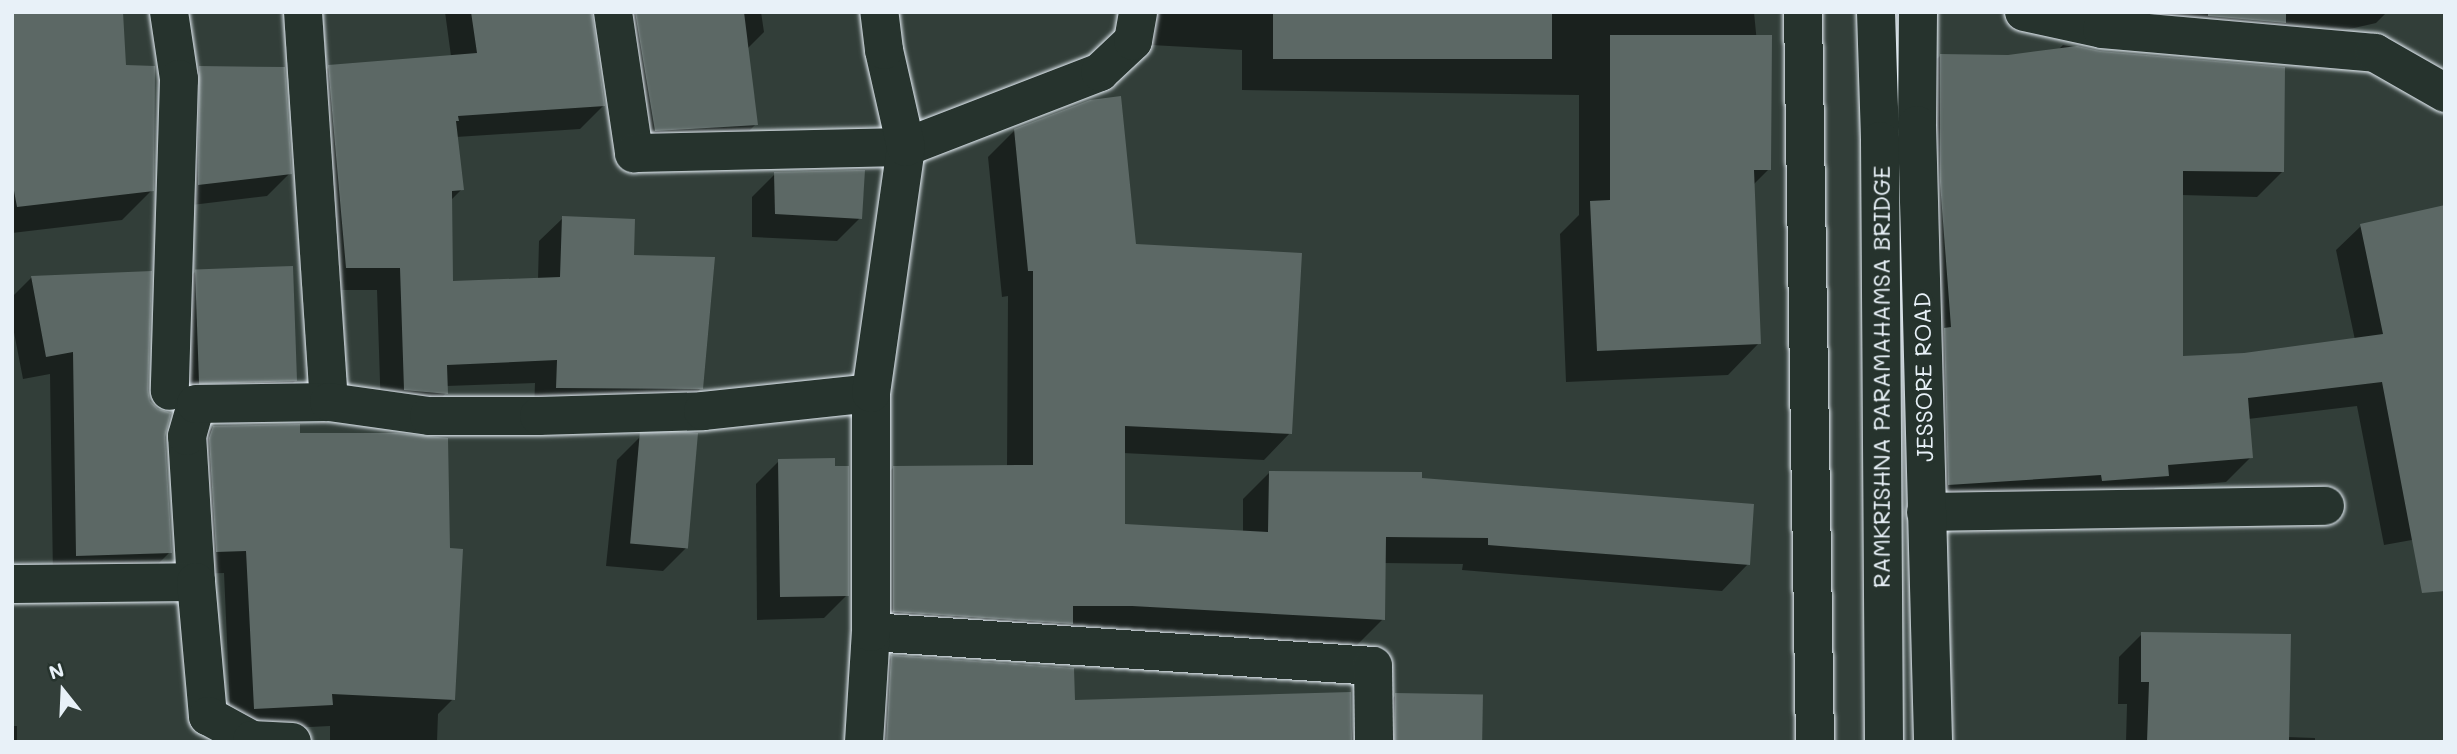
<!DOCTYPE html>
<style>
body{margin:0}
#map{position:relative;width:2457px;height:754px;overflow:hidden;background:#323e39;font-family:Mali,sans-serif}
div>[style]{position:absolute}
.shadow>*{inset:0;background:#0007;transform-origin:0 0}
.building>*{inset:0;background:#5c6865;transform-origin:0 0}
.roads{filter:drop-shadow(0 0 2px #e8f1f8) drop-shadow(0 0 2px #e8f1f8)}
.minor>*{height:38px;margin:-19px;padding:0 19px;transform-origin:19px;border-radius:19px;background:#26332d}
.primary>*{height:38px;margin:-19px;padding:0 19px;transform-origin:19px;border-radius:19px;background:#26332d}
span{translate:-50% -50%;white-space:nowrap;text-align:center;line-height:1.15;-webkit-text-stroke:7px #26332d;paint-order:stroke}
.street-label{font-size:23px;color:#e8f1f8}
.frame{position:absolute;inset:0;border:14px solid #e8f1f8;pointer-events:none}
.north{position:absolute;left:28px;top:656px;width:70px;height:70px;-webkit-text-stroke:5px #26332d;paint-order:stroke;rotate:342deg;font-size:19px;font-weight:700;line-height:28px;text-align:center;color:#e8f1f8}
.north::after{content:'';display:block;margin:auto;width:24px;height:32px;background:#e8f1f8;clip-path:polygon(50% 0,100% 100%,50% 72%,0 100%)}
</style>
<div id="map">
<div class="shadow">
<div style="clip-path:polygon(12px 12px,124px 67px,152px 190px,122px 220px,12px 233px)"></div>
<div style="clip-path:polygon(445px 12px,761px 12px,764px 32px,747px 49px,756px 124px,733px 147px,632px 153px,598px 15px,589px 13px,603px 106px,580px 129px,456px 137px,462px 189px,450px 201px,451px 283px,538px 279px,539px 241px,563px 218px,632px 257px,701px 388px,678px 412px,534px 411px,535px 383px,446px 386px,446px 393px,423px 417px,381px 413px,377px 290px,324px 290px,306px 90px,329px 67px,451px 56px)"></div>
<div style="clip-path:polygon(1153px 12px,1754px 12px,1769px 169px,1753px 185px,1759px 343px,1728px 375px,1566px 382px,1560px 234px,1579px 215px,1579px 95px,1242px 90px,1242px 50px,1151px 45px)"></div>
<div style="clip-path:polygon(2029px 12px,2387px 12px,2376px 23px,2275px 46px)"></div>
<div style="clip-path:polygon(2063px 45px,2100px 52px,2282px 172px,2257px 197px,2181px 195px,2181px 358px,2244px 355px,2355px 340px,2336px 250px,2361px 226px,2445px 534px,2384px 545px,2357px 406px,2248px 419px,2251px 457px,2226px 482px,2155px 488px,2142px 500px,1924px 509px,1915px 81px,1940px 56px,2009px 57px,2058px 50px)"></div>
<div style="clip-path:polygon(200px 68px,290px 173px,267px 196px,175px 207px,177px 91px)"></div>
<div style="clip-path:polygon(1015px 130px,1134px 246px,1290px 433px,1264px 460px,1123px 453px,1124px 526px,1243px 532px,1243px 499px,1269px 473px,1748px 564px,1722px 591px,1462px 570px,1463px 564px,1383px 563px,1383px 619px,1357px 645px,1104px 632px,867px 637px,867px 494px,894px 467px,1007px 467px,1008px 296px,1002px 297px,988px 157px)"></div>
<div style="clip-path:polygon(775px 174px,860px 218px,837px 241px,752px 237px,752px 197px)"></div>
<div style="clip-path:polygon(196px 271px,296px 380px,273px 403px,170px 406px,173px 294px)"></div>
<div style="clip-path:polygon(150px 273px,146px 391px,163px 437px,170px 552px,147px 575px,53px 578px,50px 374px,23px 379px,12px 322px,12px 297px,31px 278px)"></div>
<div style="clip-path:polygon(213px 427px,298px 434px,453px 699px,438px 714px,437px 742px,330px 742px,330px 726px,231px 731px,224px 573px,193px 574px,190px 451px)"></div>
<div style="clip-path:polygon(640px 437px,686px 548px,663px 571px,606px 566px,617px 460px)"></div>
<div style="clip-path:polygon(779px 461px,847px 595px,824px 618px,757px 620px,756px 484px)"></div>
<div style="clip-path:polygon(2142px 634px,2287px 737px,2315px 738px,2315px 742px,2126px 742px,2127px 704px,2118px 704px,2119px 657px)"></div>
<div style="clip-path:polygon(892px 657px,1073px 702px,1350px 694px,1353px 742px,864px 742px,867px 682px)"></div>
<div style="clip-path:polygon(1396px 695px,1481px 742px,1370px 742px,1371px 720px)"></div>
<div style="left:12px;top:726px;width:5px;height:16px"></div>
</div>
<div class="building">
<div style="clip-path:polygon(12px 12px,123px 12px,126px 65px,155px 66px,154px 191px,17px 207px,12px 180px)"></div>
<div style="clip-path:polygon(471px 12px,592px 12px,605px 106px,458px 116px,459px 121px,456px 121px,464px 190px,452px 191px,453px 281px,560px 277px,562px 216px,635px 219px,634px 255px,715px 257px,703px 389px,556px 388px,557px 360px,447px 365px,448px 394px,404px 390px,400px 268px,346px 268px,328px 65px,477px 53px)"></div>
<div style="clip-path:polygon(635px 12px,744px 12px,758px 125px,655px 131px)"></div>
<div style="left:1273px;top:12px;width:279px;height:47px"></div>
<div style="clip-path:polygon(2208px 12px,2286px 12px,2286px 23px,2208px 16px)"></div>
<div style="clip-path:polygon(1610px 35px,1772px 35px,1771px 170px,1754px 170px,1761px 344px,1597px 351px,1590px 201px,1610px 200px)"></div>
<div style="clip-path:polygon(2077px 46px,2100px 51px,2285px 67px,2284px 172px,2183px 171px,2183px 356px,2244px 353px,2383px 334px,2360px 224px,2445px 205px,2445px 591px,2422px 593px,2382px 382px,2248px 398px,2253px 458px,2168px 465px,2169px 476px,2102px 481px,2101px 475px,1948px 485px,1944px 328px,1951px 327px,1940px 182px,1940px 54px,2008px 55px)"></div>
<div style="clip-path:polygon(199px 66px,285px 67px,292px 174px,198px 185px)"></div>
<div style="clip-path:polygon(1121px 96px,1136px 244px,1302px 253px,1292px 434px,1125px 426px,1125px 524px,1268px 532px,1269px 471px,1422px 472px,1422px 478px,1754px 504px,1750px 565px,1488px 545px,1488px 538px,1386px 537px,1385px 620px,1132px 606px,1073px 606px,1073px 624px,893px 612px,893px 466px,1033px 465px,1033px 271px,1028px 271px,1014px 129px,1090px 100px)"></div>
<div style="clip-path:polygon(856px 170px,865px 170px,862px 219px,775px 214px,774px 172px)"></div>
<div style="left:293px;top:266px;width:115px;height:98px;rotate:88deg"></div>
<div style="clip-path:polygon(152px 271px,148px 390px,150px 401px,158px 409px,171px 413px,165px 437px,172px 553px,76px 556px,73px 352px,46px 357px,31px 276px)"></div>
<div style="clip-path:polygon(300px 424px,300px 433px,396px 433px,448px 438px,450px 548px,463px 549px,455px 700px,332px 694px,333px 705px,254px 709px,246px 551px,216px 552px,209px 438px,213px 426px)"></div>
<div style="left:698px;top:433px;width:116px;height:58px;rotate:95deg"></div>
<div style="clip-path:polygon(835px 458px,835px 466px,849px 466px,849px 596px,780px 597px,778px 459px)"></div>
<div style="clip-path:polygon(2141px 632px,2291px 634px,2289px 742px,2147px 742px,2149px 682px,2141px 682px)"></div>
<div style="clip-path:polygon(891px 655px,1074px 668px,1075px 700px,1351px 692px,1352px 742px,886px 742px)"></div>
<div style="left:1395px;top:693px;width:88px;height:49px;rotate:1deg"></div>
</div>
<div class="roads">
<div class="minor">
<div style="left:169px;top:12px;width:68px;rotate:81.5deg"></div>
<div style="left:179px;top:79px;width:312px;rotate:91.7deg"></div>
<div style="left:303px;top:12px;width:391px;rotate:86.2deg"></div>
<div style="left:613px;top:12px;width:143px;rotate:81.5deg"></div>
<div style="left:634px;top:153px;width:272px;rotate:-1.3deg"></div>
<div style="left:906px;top:147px;width:208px;rotate:-21.1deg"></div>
<div style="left:1100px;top:72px;width:45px;rotate:-43.2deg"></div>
<div style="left:1133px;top:41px;width:29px;rotate:-80deg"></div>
<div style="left:2024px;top:12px;width:80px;rotate:12.3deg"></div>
<div style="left:2102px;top:29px;width:274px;rotate:5deg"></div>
<div style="left:2375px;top:53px;width:81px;rotate:29.7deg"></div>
<div style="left:1926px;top:512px;width:399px;rotate:-0.9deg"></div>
<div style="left:196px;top:582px;width:146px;rotate:-93.5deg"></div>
<div style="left:187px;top:436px;width:33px;rotate:-74deg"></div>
<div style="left:196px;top:404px;width:133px;rotate:-0.9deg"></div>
<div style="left:329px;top:402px;width:101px;rotate:8deg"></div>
<div style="left:429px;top:416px;width:110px"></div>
<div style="left:539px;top:416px;width:164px;rotate:-1.7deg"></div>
<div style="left:703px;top:411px;width:169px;rotate:-6.1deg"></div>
<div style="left:12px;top:584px;width:184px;rotate:-0.6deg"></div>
<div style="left:196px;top:582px;width:135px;rotate:84.9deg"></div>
<div style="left:208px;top:716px;width:50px;rotate:28.6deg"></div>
<div style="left:252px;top:740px;width:40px;rotate:2.9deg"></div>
<div style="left:871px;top:632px;width:503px;rotate:3.87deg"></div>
<div style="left:1373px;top:666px;width:76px;rotate:89.2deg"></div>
<div style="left:864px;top:742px;width:110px;rotate:-86.4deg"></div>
<div style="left:871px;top:632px;width:239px;rotate:-90deg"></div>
<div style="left:871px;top:393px;width:248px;rotate:-81.9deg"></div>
<div style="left:906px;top:147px;width:99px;rotate:-102.8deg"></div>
<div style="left:884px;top:50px;width:38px;rotate:-97deg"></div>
</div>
<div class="primary">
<div style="left:1803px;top:12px;width:730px;rotate:89.06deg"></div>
<div style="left:1876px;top:12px;width:129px;rotate:88.2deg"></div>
<div style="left:1880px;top:141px;width:601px;rotate:89.62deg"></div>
<div style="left:1918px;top:12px;width:113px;rotate:90.5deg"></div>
<div style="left:1917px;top:125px;width:617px;rotate:88.51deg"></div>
</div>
</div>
<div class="street-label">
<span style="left:1881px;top:377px;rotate:-90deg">RAMKRISHNA PARAMAHAMSA BRIDGE</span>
<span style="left:1923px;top:377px;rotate:-91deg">JESSORE ROAD</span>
</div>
<div class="frame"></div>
<div class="north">N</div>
</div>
